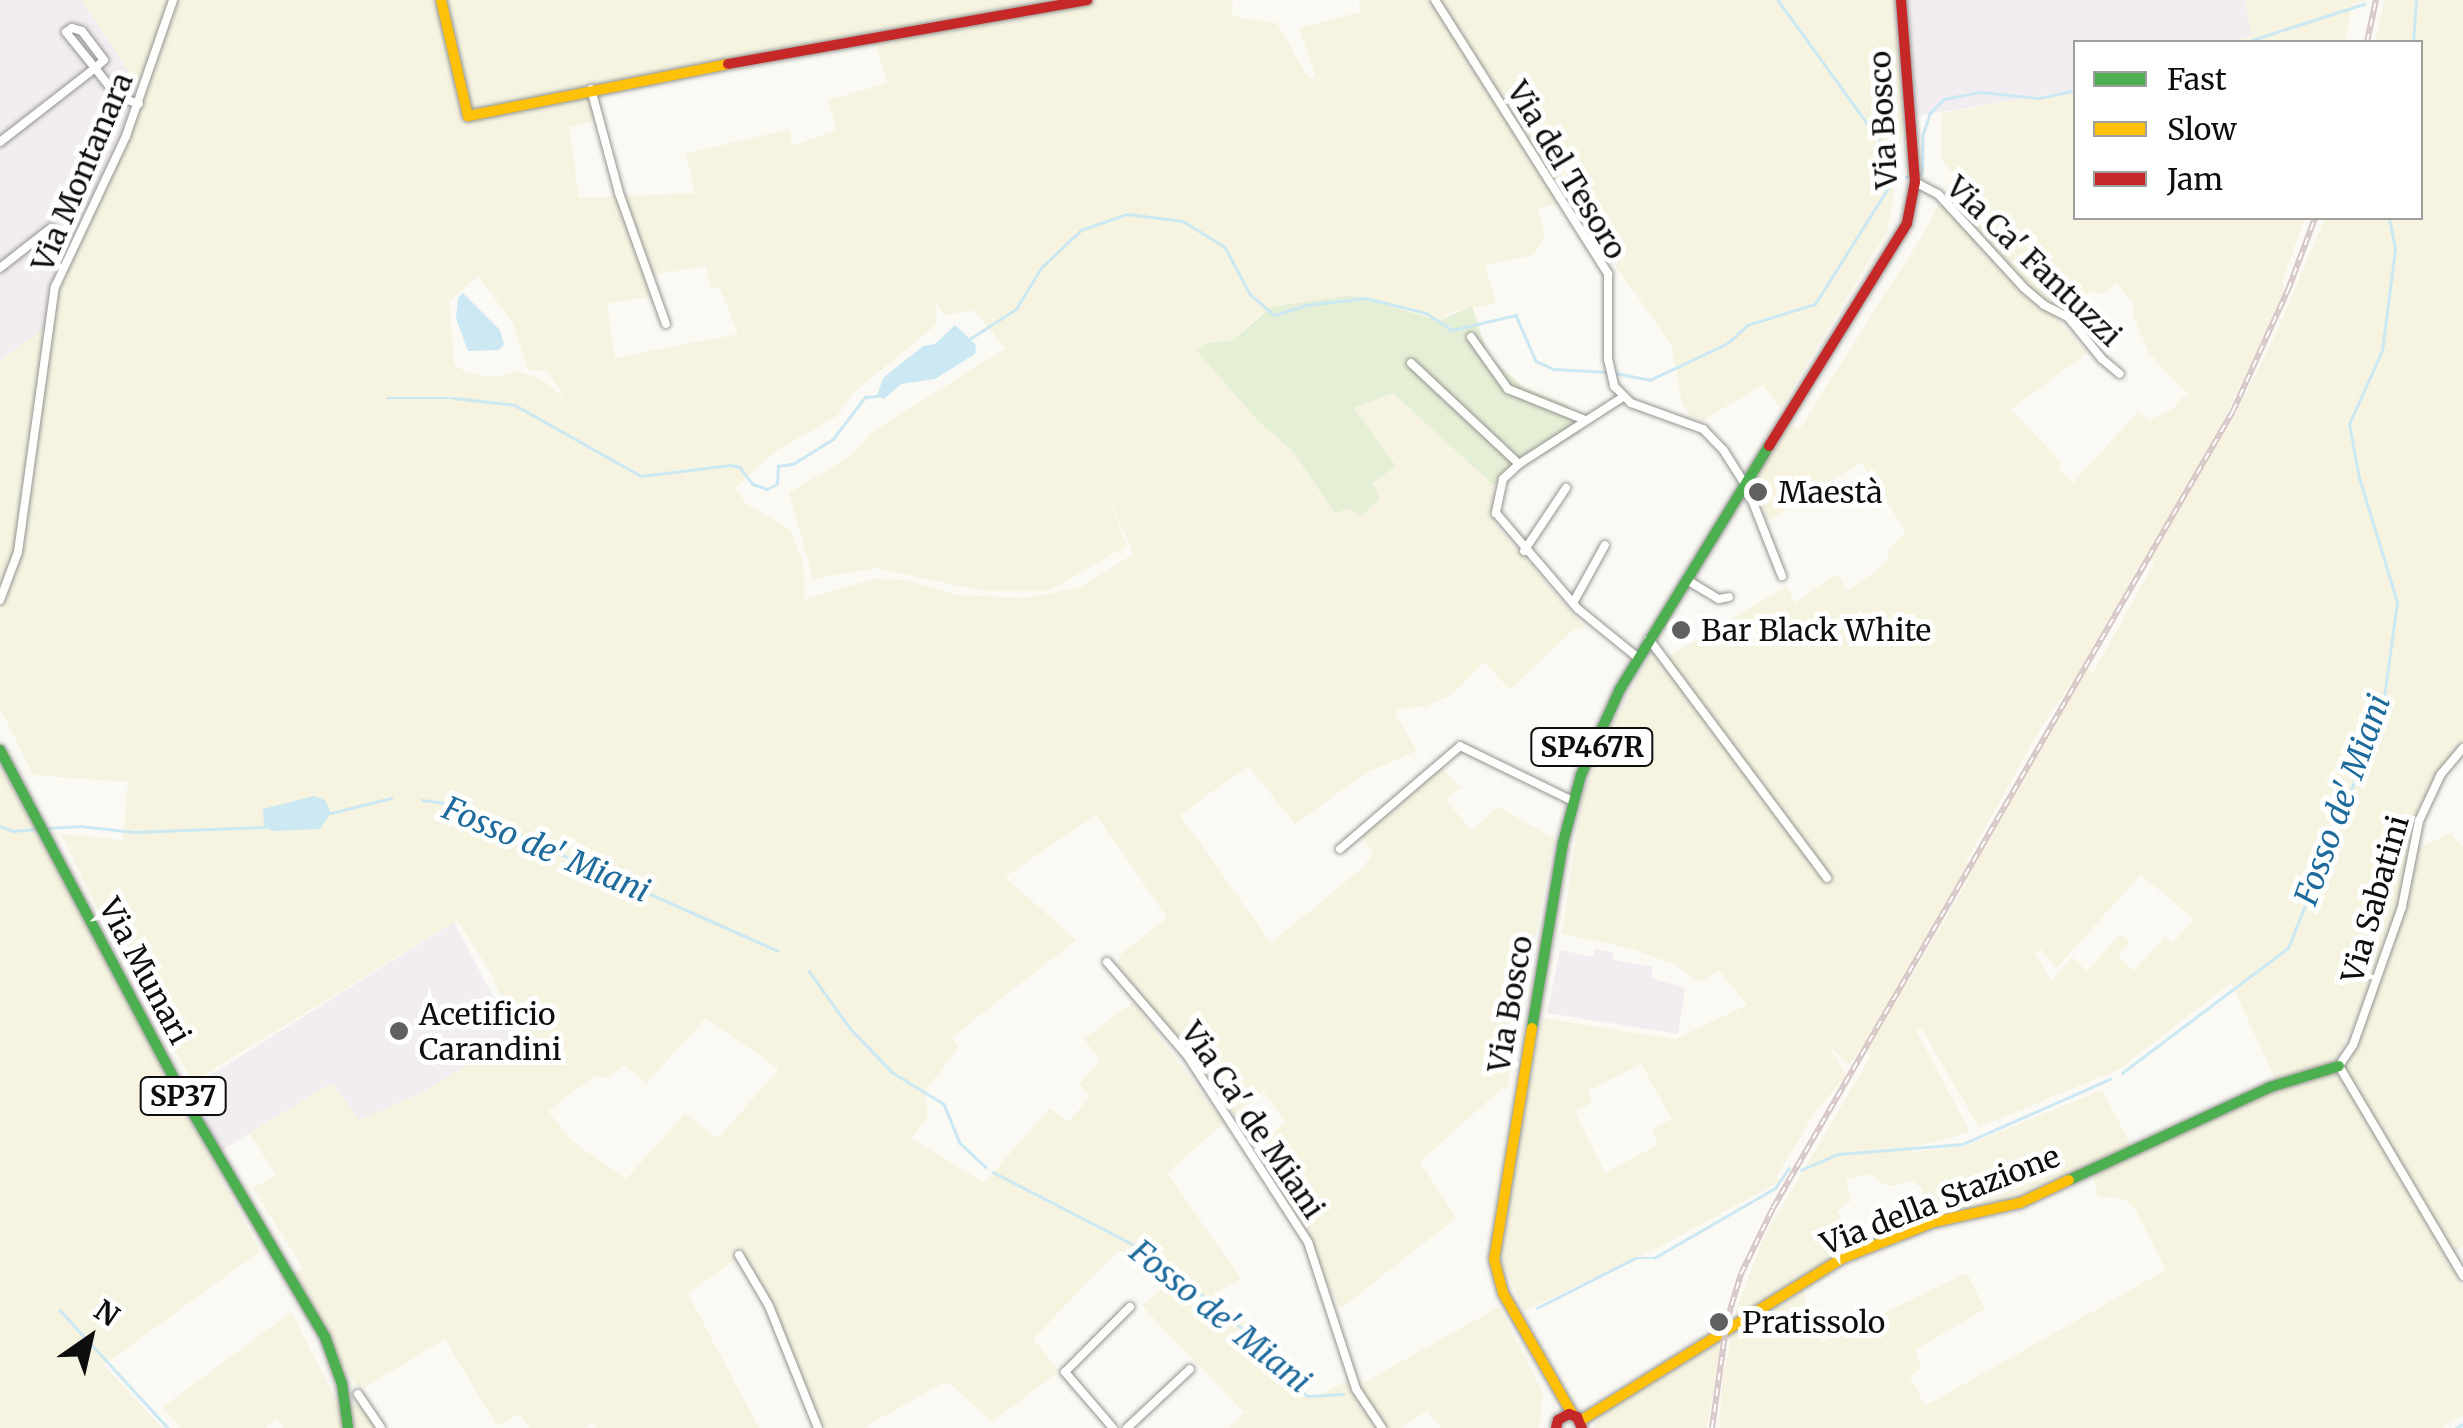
<!DOCTYPE html>
<meta charset="utf-8">
<style>
body{margin:0}
#map{position:relative;width:2463px;height:1428px;overflow:hidden;background:#faf9f4;font-family:Merriweather,serif}
div>[style]{position:absolute}
.industrial>*{inset:0;background:#f2edf0}
.farmland>*{inset:0;background:#f6f4e1}
.green>*{inset:0;background:#e5efd5}
.water>*{inset:0;background:#cbe8f3}
.stream>*{height:2.5px;margin:-1.25px;padding:0 1.25px;transform-origin:1.25px;border-radius:1.25px;background:#cbe8f3}
.roads{filter:drop-shadow(0 0 2px #949492) drop-shadow(0 0 2px #949492)}
.street>*{height:8px;margin:-4px;padding:0 4px;transform-origin:4px;border-radius:4px;background:#fefefd}
.fast>*{height:10px;margin:-5px;padding:0 5px;transform-origin:5px;border-radius:5px;background:#4caf50}
.slow>*{height:10px;margin:-5px;padding:0 5px;transform-origin:5px;border-radius:5px;background:#ffc107}
.jam>*{height:10px;margin:-5px;padding:0 5px;transform-origin:5px;border-radius:5px;background:#c62828}
.rail>*{height:6px;margin-top:-3px;transform-origin:0;background:repeating-linear-gradient(90deg,#fff 0 8px,#d7c6c7 0 16px);box-sizing:border-box;border-block:2px solid #d7c6c7}
.dots>*{width:28px;height:28px;translate:-50% -50%;box-sizing:border-box;border:5px solid #fff;border-radius:50%}
span{translate:-50% -50%;white-space:nowrap;text-align:center;line-height:1.15;-webkit-text-stroke:10px #fff;paint-order:stroke}
.shield-label span{padding:2px 8px;background:#fff;border:2px solid;border-radius:8px;-webkit-text-stroke-width:0}
.shield-label{font-size:28px;color:#0e0e0e;font-weight:700}
.street-label{font-size:30px;color:#0e0e0e}
.poi-label{font-size:30px;color:#0e0e0e}
.left{translate:0 -50%;text-align:left}
.water-label{font-size:32px;color:#1d6a9b;font-style:italic}
.legend{position:absolute;left:2073px;top:40px;width:350px;height:180px;box-sizing:border-box;background:#fff;border:2px solid #9f9f9f;margin:0;padding:12px 18px;list-style:none;font-size:30px;color:#0e0e0e}
.legend li{display:flex;align-items:center;gap:20px;height:50px}
.legend b{width:50px;border:2px solid #9f9f9f}
.north{position:absolute;left:40px;top:1288px;width:100px;height:100px;-webkit-text-stroke:8px #fff;paint-order:stroke;rotate:34deg;font-size:28px;font-weight:700;line-height:40px;text-align:center;color:#0e0e0e}
.north::after{content:'';display:block;margin:auto;width:35px;height:45px;background:#0e0e0e;clip-path:polygon(50% 0,100% 100%,50% 72%,0 100%)}
</style>
<div id="map">
<div class="industrial">
<div style="clip-path:polygon(0 0,82px 0,142px 92px,74px 237px,46px 327px,0 361px)"></div>
<div style="clip-path:polygon(1893px 0,2245px 0,2252px 36px,2232px 42px,2076px 42px,2075px 90px,1904px 118px)"></div>
<div style="clip-path:polygon(454px 922px,514px 1037px,422px 1093px,358px 1121px,331px 1084px,212px 1156px,179px 1095px)"></div>
<div style="clip-path:polygon(1595px 949px,1614px 953px,1613px 960px,1653px 967px,1651px 978px,1685px 988px,1678px 1034px,1547px 1013px,1560px 950px,1593px 957px)"></div>
</div>
<div class="farmland">
<div style="clip-path:polygon(evenodd,82px 0,1233px 0,1232px 14px,1239px 18px,1277px 23px,1309px 79px,1316px 77px,1299px 28px,1360px 12px,1359px 0,1893px 0,1904px 118px,1888px 229px,1780px 409px,1763px 385px,1703px 420px,1692px 418px,1682px 404px,1672px 346px,1570px 201px,1538px 208px,1545px 236px,1533px 255px,1485px 265px,1496px 303px,1451px 312px,1439px 321px,1353px 295px,1262px 313px,1233px 340px,1207px 343px,1244px 403px,1292px 450px,1335px 514px,1396px 466px,1353px 407px,1393px 393px,1493px 485px,1495px 523px,1584px 627px,1572px 631px,1510px 690px,1484px 662px,1453px 694px,1427px 706px,1399px 709px,1395px 714px,1417px 751px,1366px 773px,1295px 824px,1248px 766px,1180px 815px,1271px 943px,1361px 869px,1373px 854px,1357px 829px,1436px 763px,1461px 787px,1445px 800px,1472px 830px,1498px 807px,1554px 838px,1507px 1089px,1502px 1088px,1420px 1162px,1456px 1218px,1341px 1308px,1308px 1251px,1259px 1144px,1286px 1122px,1263px 1091px,1234px 1115px,1117px 964px,1121px 954px,1167px 918px,1096px 814px,1005px 877px,1076px 940px,952px 1037px,958px 1048px,925px 1091px,928px 1116px,911px 1138px,984px 1183px,1050px 1108px,1068px 1122px,1090px 1097px,1079px 1084px,1100px 1061px,1084px 1039px,1133px 1002px,1224px 1123px,1167px 1173px,1241px 1279px,1213px 1294px,1260px 1334px,1310px 1399px,1348px 1381px,1356px 1387px,1499px 1307px,1543px 1393px,1539px 1428px,1441px 1428px,1427px 1411px,1399px 1428px,1230px 1428px,1244px 1412px,1142px 1306px,1174px 1278px,1119px 1250px,1033px 1339px,1059px 1371px,992px 1422px,953px 1386px,943px 1383px,863px 1428px,825px 1428px,806px 1395px,765px 1288px,738px 1257px,688px 1294px,759px 1428px,597px 1428px,593px 1422px,583px 1428px,530px 1428px,519px 1414px,497px 1426px,445px 1339px,360px 1390px,328px 1344px,294px 1274px,303px 1268px,253px 1188px,276px 1175px,249px 1133px,332px 1083px,359px 1120px,422px 1093px,518px 1034px,491px 973px,457px 920px,193px 1082px,130px 973px,61px 834px,123px 840px,128px 782px,33px 775px,0 708px,0 361px,46px 327px,52px 290px,74px 237px,142px 92px,82px 0,875px 40px,887px 83px,828px 100px,837px 130px,792px 146px,790px 129px,686px 154px,695px 193px,579px 198px,569px 127px,598px 119px,590px 91px,875px 40px,82px 0,706px 266px,711px 288px,720px 288px,738px 334px,615px 358px,607px 304px,652px 296px,645px 276px,706px 266px,82px 0,478px 276px,513px 323px,528px 370px,548px 371px,564px 397px,544px 381px,519px 371px,495px 377px,467px 373px,454px 364px,449px 301px,478px 276px,82px 0,935px 301px,944px 315px,973px 310px,1006px 348px,872px 432px,851px 456px,789px 493px,813px 579px,875px 568px,984px 591px,1048px 591px,1127px 546px,1105px 489px,1133px 554px,1080px 588px,1023px 598px,958px 595px,904px 580px,874px 579px,805px 599px,803px 562px,790px 530px,746px 503px,735px 488px,776px 451px,837px 416px,853px 393px,937px 324px,935px 301px,82px 0,706px 1018px,779px 1069px,718px 1138px,685px 1114px,626px 1179px,572px 1141px,548px 1111px,594px 1076px,608px 1078px,625px 1065px,646px 1083px,706px 1018px)"></div>
<div style="clip-path:polygon(2245px 0,2369px 0,2352px 4px,2345px 42px,2232px 42px,2252px 36px)"></div>
<div style="clip-path:polygon(evenodd,2384px 0,2463px 0,2463px 742px,2438px 772px,2419px 807px,2408px 854px,2451px 833px,2463px 848px,2463px 1245px,2447px 1258px,2463px 1287px,2463px 1415px,2441px 1428px,1719px 1428px,1723px 1376px,1738px 1305px,1763px 1239px,1871px 1056px,1861px 1047px,1849px 1066px,1828px 1044px,1847px 1076px,1817px 1109px,1778px 1174px,1779px 1182px,1661px 1246px,1524px 1311px,1496px 1248px,1543px 1018px,1675px 1039px,1747px 1005px,1719px 970px,1700px 982px,1673px 964px,1633px 949px,1562px 934px,1582px 796px,1612px 725px,1654px 648px,1665px 658px,1787px 586px,1795px 603px,1837px 574px,1848px 591px,1886px 563px,1889px 548px,1906px 532px,1861px 462px,1768px 521px,1751px 483px,1791px 425px,1799px 430px,1927px 228px,1953px 174px,1941px 158px,1941px 113px,2075px 90px,2076px 218px,2305px 218px,2282px 282px,2287px 291px,2222px 423px,2233px 432px,2229px 426px,2274px 338px,2325px 218px,2420px 218px,2420px 42px,2375px 42px,2384px 0,2117px 282px,2135px 307px,2131px 311px,2149px 353px,2190px 397px,2184px 396px,2171px 410px,2150px 420px,2138px 412px,2073px 483px,2058px 468px,2061px 462px,2011px 409px,2087px 353px,2056px 319px,2092px 290px,2101px 295px,2117px 282px,2384px 0,2145px 556px,2154px 564px,2093px 673px,2085px 665px,2145px 556px,2384px 0,2075px 678px,1971px 864px,1966px 862px,2041px 727px,2075px 678px,2384px 0,2141px 875px,2194px 919px,2173px 943px,2165px 936px,2134px 971px,2118px 956px,2130px 942px,2120px 934px,2087px 971px,2072px 957px,2051px 981px,2035px 953px,2041px 949px,2056px 968px,2141px 875px,2384px 0,1963px 877px,1968px 880px,1907px 984px,1902px 982px,1963px 877px,2384px 0,2379px 971px,2344px 1062px,2346px 1075px,2385px 1147px,2336px 1072px,2336px 1061px,2379px 971px,2384px 0,2231px 983px,2279px 1087px,2135px 1153px,2102px 1090px,1965px 1146px,1913px 1152px,1911px 1148px,1970px 1132px,1916px 1031px,1921px 1028px,1979px 1127px,2118px 1070px,2231px 983px,2384px 0,1641px 1064px,1672px 1120px,1652px 1128px,1658px 1145px,1605px 1173px,1575px 1112px,1592px 1102px,1588px 1091px,1641px 1064px,2384px 0,2092px 1165px,2097px 1196px,2124px 1199px,2135px 1209px,2166px 1270px,1934px 1401px,1925px 1405px,1910px 1377px,1921px 1367px,1916px 1349px,1985px 1309px,1967px 1273px,1823px 1342px,1810px 1321px,1801px 1282px,1854px 1252px,1853px 1238px,1837px 1211px,1851px 1201px,1846px 1179px,1873px 1174px,1882px 1184px,1893px 1186px,1912px 1181px,1922px 1188px,1929px 1217px,1937px 1217px,2010px 1205px,2092px 1165px)"></div>
<div style="clip-path:polygon(0 766px,260px 1251px,104px 1365px,162px 1428px,0 1428px)"></div>
<div style="clip-path:polygon(291px 1312px,339px 1405px,361px 1405px,378px 1428px,284px 1428px,277px 1419px,265px 1428px,181px 1428px,163px 1407px)"></div>
<div style="clip-path:polygon(1723px 1336px,1707px 1428px,1594px 1428px,1605px 1405px)"></div>
</div>
<div class="green">
<div style="clip-path:polygon(1353px 295px,1439px 321px,1472px 306px,1488px 355px,1523px 387px,1569px 406px,1581px 432px,1493px 485px,1393px 393px,1354px 408px,1396px 466px,1372px 484px,1380px 499px,1361px 516px,1348px 508px,1335px 514px,1292px 450px,1259px 422px,1197px 351px,1207px 343px,1233px 340px,1271px 307px)"></div>
</div>
<div class="water">
<div style="clip-path:polygon(463px 293px,500px 330px,504px 344px,499px 350px,468px 351px,456px 318px,458px 298px)"></div>
<div style="clip-path:polygon(955px 325px,976px 345px,975px 354px,935px 379px,901px 384px,884px 399px,877px 396px,883px 378px,923px 346px,935px 344px)"></div>
<div style="clip-path:polygon(314px 796px,325px 800px,331px 813px,320px 829px,273px 831px,264px 827px,263px 809px)"></div>
</div>
<div class="stream">
<div style="left:1778px;top:0;width:184px;rotate:54.1deg"></div>
<div style="left:1886px;top:149px;width:32px;rotate:77deg"></div>
<div style="left:1893px;top:180px;width:17px;rotate:-13deg"></div>
<div style="left:2246px;top:42px;width:124px;rotate:-17.9deg"></div>
<div style="left:2413px;top:42px;width:42px;rotate:-85.9deg"></div>
<div style="left:1918px;top:174px;width:4px;rotate:-14deg"></div>
<div style="left:1922px;top:173px;width:39px;rotate:-89deg"></div>
<div style="left:1923px;top:134px;width:22px;rotate:-72deg"></div>
<div style="left:1930px;top:113px;width:20px;rotate:-45deg"></div>
<div style="left:1944px;top:99px;width:38px;rotate:-11deg"></div>
<div style="left:1981px;top:92px;width:58px;rotate:5.9deg"></div>
<div style="left:2039px;top:98px;width:38px;rotate:-12deg"></div>
<div style="left:971px;top:338px;width:54px;rotate:-32.8deg"></div>
<div style="left:1016px;top:309px;width:48px;rotate:-58.6deg"></div>
<div style="left:1041px;top:268px;width:55px;rotate:-43.5deg"></div>
<div style="left:1081px;top:230px;width:49px;rotate:-19.2deg"></div>
<div style="left:1127px;top:214px;width:56px;rotate:7.1deg"></div>
<div style="left:1183px;top:221px;width:49px;rotate:31.8deg"></div>
<div style="left:1225px;top:247px;width:53px;rotate:62deg"></div>
<div style="left:1250px;top:294px;width:32px;rotate:41deg"></div>
<div style="left:1274px;top:315px;width:34px;rotate:-17deg"></div>
<div style="left:1306px;top:305px;width:60px;rotate:-6.7deg"></div>
<div style="left:1366px;top:298px;width:62px;rotate:14deg"></div>
<div style="left:1426px;top:313px;width:31px;rotate:33deg"></div>
<div style="left:1452px;top:330px;width:66px;rotate:-13.2deg"></div>
<div style="left:1516px;top:315px;width:50px;rotate:66.5deg"></div>
<div style="left:1536px;top:361px;width:19px;rotate:25deg"></div>
<div style="left:1553px;top:369px;width:54px;rotate:3.2deg"></div>
<div style="left:1615px;top:373px;width:36px;rotate:11deg"></div>
<div style="left:1650px;top:380px;width:86px;rotate:-25.4deg"></div>
<div style="left:1728px;top:343px;width:26px;rotate:-43deg"></div>
<div style="left:1747px;top:325px;width:71px;rotate:-17.2deg"></div>
<div style="left:1815px;top:304px;width:146px;rotate:-57.8deg"></div>
<div style="left:387px;top:398px;width:67px"></div>
<div style="left:454px;top:398px;width:61px;rotate:6.5deg"></div>
<div style="left:515px;top:405px;width:145px;rotate:29.4deg"></div>
<div style="left:641px;top:476px;width:90px;rotate:-7deg"></div>
<div style="left:730px;top:465px;width:10px;rotate:11deg"></div>
<div style="left:740px;top:467px;width:21px;rotate:53deg"></div>
<div style="left:753px;top:484px;width:15px;rotate:20deg"></div>
<div style="left:767px;top:489px;width:11px;rotate:-27deg"></div>
<div style="left:777px;top:484px;width:18px;rotate:-87deg"></div>
<div style="left:778px;top:466px;width:15px;rotate:-8deg"></div>
<div style="left:793px;top:464px;width:47px;rotate:-32deg"></div>
<div style="left:833px;top:439px;width:53px;rotate:-52.7deg"></div>
<div style="left:865px;top:397px;width:12px;rotate:-5deg"></div>
<div style="left:422px;top:800px;width:24px;rotate:7deg"></div>
<div style="left:446px;top:803px;width:363px;rotate:24deg"></div>
<div style="left:331px;top:813px;width:62px;rotate:-14deg"></div>
<div style="left:0;top:826px;width:14px;rotate:21deg"></div>
<div style="left:13px;top:831px;width:25px;rotate:-5deg"></div>
<div style="left:46px;top:828px;width:33px;rotate:-3deg"></div>
<div style="left:79px;top:826px;width:56px;rotate:6.1deg"></div>
<div style="left:135px;top:832px;width:129px;rotate:-2.2deg"></div>
<div style="left:809px;top:971px;width:70px;rotate:54.3deg"></div>
<div style="left:850px;top:1028px;width:61px;rotate:46.3deg"></div>
<div style="left:892px;top:1072px;width:61px;rotate:31.6deg"></div>
<div style="left:944px;top:1104px;width:42px;rotate:67.7deg"></div>
<div style="left:960px;top:1143px;width:35px;rotate:43deg"></div>
<div style="left:2122px;top:1073px;width:208px;rotate:-37deg"></div>
<div style="left:2288px;top:948px;width:254px;rotate:-68.3deg"></div>
<div style="left:2382px;top:712px;width:111px;rotate:-82.2deg"></div>
<div style="left:2397px;top:602px;width:130px;rotate:-107deg"></div>
<div style="left:2359px;top:478px;width:55px;rotate:-100.5deg"></div>
<div style="left:2349px;top:424px;width:80px;rotate:-65.7deg"></div>
<div style="left:2382px;top:351px;width:103px;rotate:-82.7deg"></div>
<div style="left:2395px;top:249px;width:32px;rotate:-101deg"></div>
<div style="left:1801px;top:1170px;width:40px;rotate:-23.4deg"></div>
<div style="left:1838px;top:1154px;width:125px;rotate:-4.6deg"></div>
<div style="left:1963px;top:1144px;width:161px;rotate:-23.9deg"></div>
<div style="left:993px;top:1172px;width:181px;rotate:27.3deg"></div>
<div style="left:1154px;top:1255px;width:125px;rotate:39.8deg"></div>
<div style="left:1250px;top:1335px;width:83px;rotate:46.9deg"></div>
<div style="left:1307px;top:1396px;width:36px;rotate:-3deg"></div>
<div style="left:1537px;top:1308px;width:110px;rotate:-27deg"></div>
<div style="left:1635px;top:1258px;width:19px"></div>
<div style="left:1654px;top:1258px;width:140px;rotate:-30deg"></div>
<div style="left:1775px;top:1188px;width:24px;rotate:-55deg"></div>
<div style="left:60px;top:1310px;width:160px;rotate:47.5deg"></div>
<div style="left:2456px;top:1428px;width:8px;rotate:-30deg"></div>
</div>
<div class="roads">
<div class="street">
<div style="left:1435px;top:0;width:324px;rotate:57.7deg"></div>
<div style="left:1608px;top:274px;width:85px;rotate:90deg"></div>
<div style="left:1608px;top:359px;width:28px;rotate:77deg"></div>
<div style="left:1614px;top:386px;width:24px;rotate:45deg"></div>
<div style="left:1631px;top:403px;width:77px;rotate:19.9deg"></div>
<div style="left:1703px;top:429px;width:30px;rotate:46deg"></div>
<div style="left:1724px;top:451px;width:41px;rotate:57.8deg"></div>
<div style="left:72px;top:28px;width:10px;rotate:17deg"></div>
<div style="left:82px;top:31px;width:36px;rotate:53deg"></div>
<div style="left:104px;top:60px;width:12px;rotate:138deg"></div>
<div style="left:95px;top:68px;width:46px;rotate:-128.9deg"></div>
<div style="left:66px;top:32px;width:7px;rotate:-34deg"></div>
<div style="left:591px;top:89px;width:108px;rotate:74.9deg"></div>
<div style="left:619px;top:193px;width:139px;rotate:70.3deg"></div>
<div style="left:0;top:142px;width:120px;rotate:-37.9deg"></div>
<div style="left:95px;top:68px;width:37px;rotate:52deg"></div>
<div style="left:118px;top:97px;width:22px;rotate:18deg"></div>
<div style="left:1915px;top:182px;width:26px;rotate:28deg"></div>
<div style="left:1938px;top:194px;width:127px;rotate:47.5deg"></div>
<div style="left:2024px;top:288px;width:26px;rotate:40deg"></div>
<div style="left:2044px;top:305px;width:27px;rotate:27deg"></div>
<div style="left:2068px;top:317px;width:54px;rotate:51deg"></div>
<div style="left:2102px;top:359px;width:23px;rotate:40deg"></div>
<div style="left:0;top:268px;width:65px;rotate:-38.1deg"></div>
<div style="left:1471px;top:337px;width:64px;rotate:54.6deg"></div>
<div style="left:1508px;top:389px;width:83px;rotate:21.9deg"></div>
<div style="left:1411px;top:363px;width:148px;rotate:43.1deg"></div>
<div style="left:1623px;top:397px;width:124px;rotate:147.2deg"></div>
<div style="left:1519px;top:464px;width:22px;rotate:137deg"></div>
<div style="left:1503px;top:479px;width:35px;rotate:102deg"></div>
<div style="left:1496px;top:513px;width:126px;rotate:49.5deg"></div>
<div style="left:1578px;top:609px;width:77px;rotate:39.2deg"></div>
<div style="left:1744px;top:490px;width:13px;rotate:51deg"></div>
<div style="left:1752px;top:500px;width:82px;rotate:68.5deg"></div>
<div style="left:1524px;top:551px;width:76px;rotate:-56.3deg"></div>
<div style="left:1687px;top:580px;width:37px;rotate:31deg"></div>
<div style="left:1719px;top:599px;width:10px;rotate:-11deg"></div>
<div style="left:0;top:600px;width:51px;rotate:-69.4deg"></div>
<div style="left:18px;top:552px;width:268px;rotate:-82.1deg"></div>
<div style="left:55px;top:287px;width:167px;rotate:-64.8deg"></div>
<div style="left:126px;top:136px;width:144px;rotate:-70.9deg"></div>
<div style="left:1573px;top:603px;width:66px;rotate:-61.1deg"></div>
<div style="left:1649px;top:639px;width:298px;rotate:53.3deg"></div>
<div style="left:2463px;top:748px;width:34px;rotate:130deg"></div>
<div style="left:2441px;top:774px;width:52px;rotate:115.1deg"></div>
<div style="left:2419px;top:821px;width:88px;rotate:101.2deg"></div>
<div style="left:2402px;top:907px;width:146px;rotate:109.5deg"></div>
<div style="left:2353px;top:1045px;width:25px;rotate:124deg"></div>
<div style="left:2339px;top:1066px;width:244px;rotate:59.4deg"></div>
<div style="left:1340px;top:849px;width:158px;rotate:-40.6deg"></div>
<div style="left:1460px;top:746px;width:126px;rotate:26deg"></div>
<div style="left:1107px;top:962px;width:123px;rotate:49.3deg"></div>
<div style="left:1187px;top:1055px;width:223px;rotate:57.1deg"></div>
<div style="left:1308px;top:1242px;width:155px;rotate:71.9deg"></div>
<div style="left:1356px;top:1389px;width:47px;rotate:56.3deg"></div>
<div style="left:739px;top:1255px;width:59px;rotate:59.5deg"></div>
<div style="left:769px;top:1306px;width:131px;rotate:68.1deg"></div>
<div style="left:358px;top:1394px;width:41px;rotate:55.9deg"></div>
<div style="left:1113px;top:1428px;width:74px;rotate:-130.6deg"></div>
<div style="left:1065px;top:1372px;width:92px;rotate:-45deg"></div>
<div style="left:1127px;top:1428px;width:86px;rotate:-43.1deg"></div>
</div>
<div class="fast">
<div style="left:0;top:750px;width:397px;rotate:62.1deg"></div>
<div style="left:186px;top:1101px;width:274px;rotate:59.5deg"></div>
<div style="left:325px;top:1337px;width:50px;rotate:70.1deg"></div>
<div style="left:342px;top:1384px;width:44px;rotate:82.2deg"></div>
<div style="left:1532px;top:1028px;width:188px;rotate:-80.5deg"></div>
<div style="left:1563px;top:843px;width:70px;rotate:-75.2deg"></div>
<div style="left:1581px;top:775px;width:94px;rotate:-65.6deg"></div>
<div style="left:1620px;top:689px;width:285px;rotate:-58.5deg"></div>
<div style="left:2069px;top:1180px;width:221px;rotate:-24.8deg"></div>
<div style="left:2270px;top:1087px;width:72px;rotate:-16.9deg"></div>
</div>
<div class="slow">
<div style="left:441px;top:0;width:119px;rotate:76.9deg"></div>
<div style="left:468px;top:116px;width:265px;rotate:-11.3deg"></div>
<div style="left:1532px;top:1028px;width:234px;rotate:99.3deg"></div>
<div style="left:1494px;top:1259px;width:35px;rotate:75deg"></div>
<div style="left:1503px;top:1293px;width:141px;rotate:60.2deg"></div>
<div style="left:1580px;top:1421px;width:312px;rotate:-31.8deg"></div>
<div style="left:1845px;top:1257px;width:96px;rotate:-21.5deg"></div>
<div style="left:1934px;top:1222px;width:88px;rotate:-12.5deg"></div>
<div style="left:2020px;top:1203px;width:54px;rotate:-25.1deg"></div>
</div>
<div class="jam">
<div style="left:728px;top:64px;width:365px;rotate:-10.1deg"></div>
<div style="left:1769px;top:446px;width:262px;rotate:-58.2deg"></div>
<div style="left:1907px;top:223px;width:42px;rotate:-79deg"></div>
<div style="left:1915px;top:182px;width:183px;rotate:-94.4deg"></div>
<div style="left:1556px;top:1428px;width:8px;rotate:-76deg"></div>
<div style="left:1558px;top:1420px;width:13px;rotate:-29deg"></div>
<div style="left:1569px;top:1414px;width:9px;rotate:21deg"></div>
<div style="left:1577px;top:1417px;width:12px;rotate:66deg"></div>
</div>
</div>
<div class="rail">
<div style="left:2367px;top:42px;width:43px;rotate:-77.9deg"></div>
<div style="left:1712px;top:1428px;width:109px;rotate:-82.1deg"></div>
<div style="left:1727px;top:1320px;width:48px;rotate:-73.1deg"></div>
<div style="left:1741px;top:1274px;width:73px;rotate:-64.1deg"></div>
<div style="left:1773px;top:1208px;width:920px;rotate:-60.01deg"></div>
<div style="left:2233px;top:411px;width:133px;rotate:-65.6deg"></div>
<div style="left:2288px;top:290px;width:77px;rotate:-69.4deg"></div>
</div>
<div class="dots">
<div style="left:1758px;top:492px;background:#61605e"></div>
<div style="left:1681px;top:630px;background:#61605e"></div>
<div style="left:399px;top:1031px;background:#61605e"></div>
<div style="left:1719px;top:1322px;background:#61605e"></div>
</div>
<div class="shield-label">
<span style="left:1592px;top:747px">SP467R</span>
<span style="left:183px;top:1096px">SP37</span>
</div>
<div class="street-label">
<span style="left:1883px;top:120px;rotate:-93deg">Via Bosco</span>
<span style="left:1567px;top:170px;rotate:59deg">Via del Tesoro</span>
<span style="left:82px;top:172px;rotate:-67deg">Via Montanara</span>
<span style="left:2034px;top:261px;rotate:44deg">Via Ca' Fantuzzi</span>
<span style="left:2375px;top:899px;rotate:-74deg">Via Sabatini</span>
<span style="left:145px;top:971px;rotate:62deg">Via Munari</span>
<span style="left:1510px;top:1004px;rotate:-80deg">Via Bosco</span>
<span style="left:1253px;top:1120px;rotate:56deg">Via Ca' de Miani</span>
<span style="left:1940px;top:1200px;rotate:-21deg">Via della Stazione</span>
</div>
<div class="poi-label">
<span class="left" style="left:1778px;top:492px">Maestà</span>
<span class="left" style="left:1701px;top:630px">Bar Black White</span>
<span class="left" style="left:419px;top:1031px">Acetificio<br>Carandini</span>
<span class="left" style="left:1742px;top:1322px">Pratissolo</span>
</div>
<div class="water-label">
<span style="left:2343px;top:800px;rotate:-70deg">Fosso de' Miani</span>
<span style="left:546px;top:850px;rotate:23deg">Fosso de' Miani</span>
<span style="left:1220px;top:1317px;rotate:39deg">Fosso de' Miani</span>
</div>
<ul class="legend">
<li><b style="height:12px;background:#4caf50"></b>Fast</li>
<li><b style="height:12px;background:#ffc107"></b>Slow</li>
<li><b style="height:12px;background:#c62828"></b>Jam</li>
</ul>
<div class="north">N</div>
</div>
